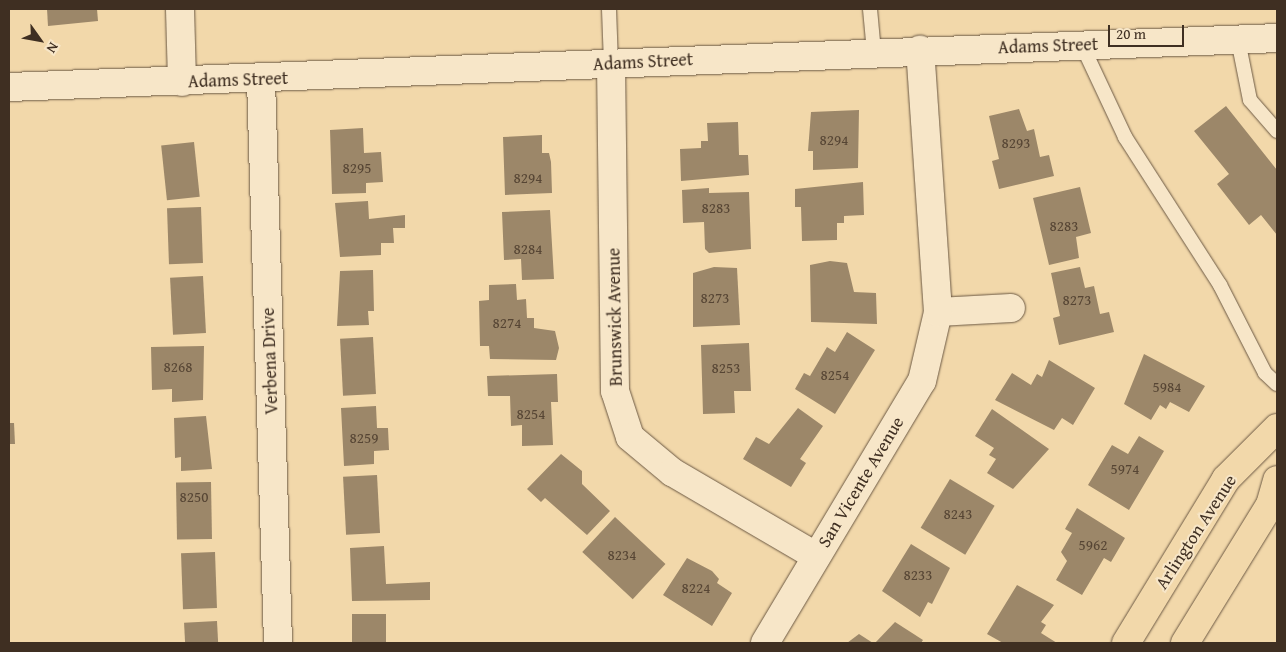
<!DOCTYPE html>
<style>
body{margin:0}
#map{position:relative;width:1286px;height:652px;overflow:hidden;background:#f2d8aa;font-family:"Gentium Book Plus",serif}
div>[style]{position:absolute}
.building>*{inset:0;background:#9c8769;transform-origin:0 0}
.roads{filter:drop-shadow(0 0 1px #6c5944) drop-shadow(0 0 1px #6c5944)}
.lane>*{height:14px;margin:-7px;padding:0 7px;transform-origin:7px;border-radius:7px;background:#f7e6c8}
.street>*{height:28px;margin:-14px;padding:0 14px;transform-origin:14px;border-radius:14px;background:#f7e6c8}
.secondary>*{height:28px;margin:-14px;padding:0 14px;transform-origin:14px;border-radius:14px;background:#f7e6c8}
.primary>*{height:28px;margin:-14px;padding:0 14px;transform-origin:14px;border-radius:14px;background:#f2d8aa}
span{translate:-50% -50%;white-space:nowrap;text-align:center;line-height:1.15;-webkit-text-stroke:4px #f7e6c8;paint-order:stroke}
.number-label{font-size:15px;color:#564534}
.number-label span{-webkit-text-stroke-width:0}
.street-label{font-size:18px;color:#3f2f22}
.frame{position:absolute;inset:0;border:10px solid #3f2f22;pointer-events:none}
.north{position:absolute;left:15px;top:15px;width:50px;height:50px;-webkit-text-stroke:4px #f7e6c8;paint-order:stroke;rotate:122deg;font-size:14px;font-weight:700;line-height:20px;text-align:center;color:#3f2f22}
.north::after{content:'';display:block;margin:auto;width:18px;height:22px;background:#3f2f22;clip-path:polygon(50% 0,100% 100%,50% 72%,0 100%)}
.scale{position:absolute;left:1108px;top:25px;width:76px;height:22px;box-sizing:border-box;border:2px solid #3f2f22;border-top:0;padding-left:6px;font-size:15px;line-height:18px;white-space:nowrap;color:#3f2f22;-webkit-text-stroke:4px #f7e6c8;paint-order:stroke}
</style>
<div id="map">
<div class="building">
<div style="clip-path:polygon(47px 9px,97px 9px,98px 21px,48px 26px)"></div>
<div style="clip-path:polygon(1226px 106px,1277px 170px,1277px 235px,1261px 215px,1249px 225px,1217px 184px,1229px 174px,1194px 131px)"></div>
<div style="clip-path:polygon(1019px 109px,1027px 131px,1034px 129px,1040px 157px,1049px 155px,1054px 176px,999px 189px,992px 161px,999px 159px,989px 116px)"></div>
<div style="clip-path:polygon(859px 110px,858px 168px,813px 170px,813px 151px,808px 151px,811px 112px)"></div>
<div style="clip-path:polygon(738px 122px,739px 155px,748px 155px,749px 175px,681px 181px,680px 149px,701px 148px,701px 141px,708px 141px,707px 123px)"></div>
<div style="clip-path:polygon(363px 128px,364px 153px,381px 152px,383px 182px,366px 183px,366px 193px,332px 194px,330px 130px)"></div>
<div style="clip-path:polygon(542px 135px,542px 153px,549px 153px,551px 162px,552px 193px,505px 195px,503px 137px)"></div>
<div style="left:194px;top:142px;width:55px;height:33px;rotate:84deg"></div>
<div style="clip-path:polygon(863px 182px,864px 215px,844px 216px,844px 223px,837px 223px,837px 240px,802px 241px,801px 207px,795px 207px,795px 189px)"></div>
<div style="clip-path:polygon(1080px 187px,1091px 233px,1076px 237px,1079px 258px,1049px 265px,1033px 198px)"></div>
<div style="clip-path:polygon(709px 188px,709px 193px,749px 192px,751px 249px,709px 253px,705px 249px,704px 222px,683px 223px,682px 190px)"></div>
<div style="clip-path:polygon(368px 201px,369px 219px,405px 215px,405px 228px,393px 228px,394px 243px,381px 243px,381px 255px,340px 257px,335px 203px)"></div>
<div style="left:201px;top:207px;width:56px;height:34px;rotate:88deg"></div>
<div style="clip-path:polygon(550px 210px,554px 279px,522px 280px,521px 259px,504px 260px,502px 212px)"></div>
<div style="clip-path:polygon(830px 261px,847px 263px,854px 292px,876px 293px,877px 324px,811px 322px,810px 265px)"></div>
<div style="clip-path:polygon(714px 267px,737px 268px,740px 325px,693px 327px,693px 273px)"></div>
<div style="clip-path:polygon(1080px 267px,1085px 288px,1094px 286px,1100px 314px,1109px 312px,1114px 332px,1059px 345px,1053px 318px,1060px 316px,1051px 273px)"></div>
<div style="clip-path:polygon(373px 270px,374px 311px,368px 311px,369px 325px,337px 326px,340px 271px)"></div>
<div style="left:203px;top:276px;width:57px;height:33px;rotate:87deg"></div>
<div style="clip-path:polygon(516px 284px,517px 300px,526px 299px,527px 318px,534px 318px,534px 328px,555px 331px,559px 348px,556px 360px,490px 359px,489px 346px,480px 346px,479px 301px,489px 300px,489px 285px)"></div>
<div style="clip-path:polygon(847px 332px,875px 350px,835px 414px,795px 389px,804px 373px,810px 376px,827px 347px,835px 352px)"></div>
<div style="left:373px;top:337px;width:57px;height:33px;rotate:87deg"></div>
<div style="clip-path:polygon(749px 343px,751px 391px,734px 391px,735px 413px,703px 414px,701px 345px)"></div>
<div style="clip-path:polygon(204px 346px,203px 400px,172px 402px,172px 389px,152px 390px,151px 347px)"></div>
<div style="clip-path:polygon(1144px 354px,1205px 386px,1189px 412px,1170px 402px,1166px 409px,1160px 405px,1151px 420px,1124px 404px)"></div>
<div style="clip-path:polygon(1049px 360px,1095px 388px,1073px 425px,1062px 418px,1054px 430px,995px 400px,1012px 373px,1031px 385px,1037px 374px,1042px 377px)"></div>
<div style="clip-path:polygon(557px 374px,558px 402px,551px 402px,553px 445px,522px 446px,522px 425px,511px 426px,510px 396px,488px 396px,487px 376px)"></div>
<div style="clip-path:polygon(376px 406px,377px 428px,388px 428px,389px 450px,374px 451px,374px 464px,344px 466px,341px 408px)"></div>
<div style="clip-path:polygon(798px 408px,823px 426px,800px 459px,806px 463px,791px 487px,743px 459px,756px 437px,769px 444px)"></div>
<div style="clip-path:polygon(992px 409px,1049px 449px,1013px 489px,987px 473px,996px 459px,989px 455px,994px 448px,975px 436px)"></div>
<div style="clip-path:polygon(206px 416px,212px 469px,181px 471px,181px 457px,175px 458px,174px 418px)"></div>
<div style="clip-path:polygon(9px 423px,14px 423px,15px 444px,9px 444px)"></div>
<div style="clip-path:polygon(1139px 436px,1164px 451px,1129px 510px,1088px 485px,1112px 445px,1128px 454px)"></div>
<div style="clip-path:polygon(561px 454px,582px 471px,582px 484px,610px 511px,587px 535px,545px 498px,541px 502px,527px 489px)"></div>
<div style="left:377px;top:475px;width:58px;height:34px;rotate:87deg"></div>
<div style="left:950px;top:479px;width:52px;height:57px;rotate:31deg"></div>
<div style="left:211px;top:482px;width:57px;height:35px;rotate:89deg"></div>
<div style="clip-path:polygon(1077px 508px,1125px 538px,1111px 562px,1104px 558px,1082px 595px,1056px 580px,1067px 561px,1061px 552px,1072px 533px,1065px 529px)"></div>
<div style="left:615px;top:517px;width:69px;height:48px;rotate:43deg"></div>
<div style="clip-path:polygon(911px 544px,950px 568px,932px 604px,928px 602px,920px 617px,882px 591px)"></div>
<div style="clip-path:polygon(384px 546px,386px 584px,430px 582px,430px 600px,352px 601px,350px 548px)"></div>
<div style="left:215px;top:552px;width:56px;height:34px;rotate:88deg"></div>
<div style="clip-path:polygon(687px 558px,712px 571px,719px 579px,717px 583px,732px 593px,712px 626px,663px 595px)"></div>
<div style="clip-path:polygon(1017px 585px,1054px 605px,1041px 622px,1046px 625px,1041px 633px,1057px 643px,1003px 643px,987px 634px)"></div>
<div style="left:386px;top:614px;width:29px;height:34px;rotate:90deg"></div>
<div style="left:217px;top:621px;width:22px;height:33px;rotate:87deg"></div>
<div style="clip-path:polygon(895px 622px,923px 640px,921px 643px,875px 643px)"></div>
<div style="clip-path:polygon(859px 634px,873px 643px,847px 643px)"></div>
</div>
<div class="roads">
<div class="lane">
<div style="left:609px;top:9px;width:54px;rotate:87.9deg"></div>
<div style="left:870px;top:9px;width:43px;rotate:84.7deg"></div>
<div style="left:1238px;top:40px;width:61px;rotate:78.7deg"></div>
<div style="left:1250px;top:100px;width:41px;rotate:48.9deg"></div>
<div style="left:1082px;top:45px;width:102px;rotate:64.9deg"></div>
<div style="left:1125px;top:137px;width:176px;rotate:57.3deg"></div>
<div style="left:1220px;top:285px;width:99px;rotate:62.9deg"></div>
<div style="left:1265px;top:373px;width:16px;rotate:43deg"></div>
</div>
<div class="street">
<div style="left:180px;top:9px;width:73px;rotate:88.4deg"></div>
<div style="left:611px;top:63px;width:328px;rotate:89.3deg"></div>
<div style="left:615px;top:391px;width:48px;rotate:71.9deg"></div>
<div style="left:630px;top:437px;width:55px;rotate:39.8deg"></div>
<div style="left:672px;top:472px;width:167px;rotate:30.3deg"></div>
<div style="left:261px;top:80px;width:563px;rotate:88.27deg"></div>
<div style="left:938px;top:312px;width:73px;rotate:-3.1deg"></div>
<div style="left:765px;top:643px;width:305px;rotate:-59.1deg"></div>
<div style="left:922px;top:381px;width:71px;rotate:-76.9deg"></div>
<div style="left:938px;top:312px;width:263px;rotate:-93.9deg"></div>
</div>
<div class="secondary">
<div style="left:9px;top:87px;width:1269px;rotate:-2.21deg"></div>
</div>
<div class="primary">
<div style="left:1126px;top:643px;width:192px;rotate:-58.6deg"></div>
<div style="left:1226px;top:479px;width:72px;rotate:-45deg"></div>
<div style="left:1185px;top:643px;width:162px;rotate:-58.4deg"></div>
<div style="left:1270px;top:505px;width:26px;rotate:-74deg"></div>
</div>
</div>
<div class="number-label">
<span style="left:834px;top:140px">8294</span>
<span style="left:1016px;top:143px">8293</span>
<span style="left:357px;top:168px">8295</span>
<span style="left:528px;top:178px">8294</span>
<span style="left:716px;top:208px">8283</span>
<span style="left:1064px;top:226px">8283</span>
<span style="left:528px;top:249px">8284</span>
<span style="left:715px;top:298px">8273</span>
<span style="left:1077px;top:300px">8273</span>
<span style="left:507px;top:323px">8274</span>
<span style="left:178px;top:367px">8268</span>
<span style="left:726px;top:368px">8253</span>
<span style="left:835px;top:375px">8254</span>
<span style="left:1167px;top:387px">5984</span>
<span style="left:531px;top:414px">8254</span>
<span style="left:364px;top:438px">8259</span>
<span style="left:1125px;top:469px">5974</span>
<span style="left:194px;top:497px">8250</span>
<span style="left:958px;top:514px">8243</span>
<span style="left:1093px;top:545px">5962</span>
<span style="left:622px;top:555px">8234</span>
<span style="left:918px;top:575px">8233</span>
<span style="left:696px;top:588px">8224</span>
</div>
<div class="street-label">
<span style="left:1048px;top:46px;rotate:-2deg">Adams Street</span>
<span style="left:643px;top:62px;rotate:-3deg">Adams Street</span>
<span style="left:238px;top:80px;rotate:-2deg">Adams Street</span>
<span style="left:615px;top:317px;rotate:-91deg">Brunswick Avenue</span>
<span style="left:270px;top:361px;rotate:-92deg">Verbena Drive</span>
<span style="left:861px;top:482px;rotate:-59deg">San Vicente Avenue</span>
<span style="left:1196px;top:532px;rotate:-57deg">Arlington Avenue</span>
</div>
<div class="frame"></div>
<div class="north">N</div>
<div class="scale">20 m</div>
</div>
